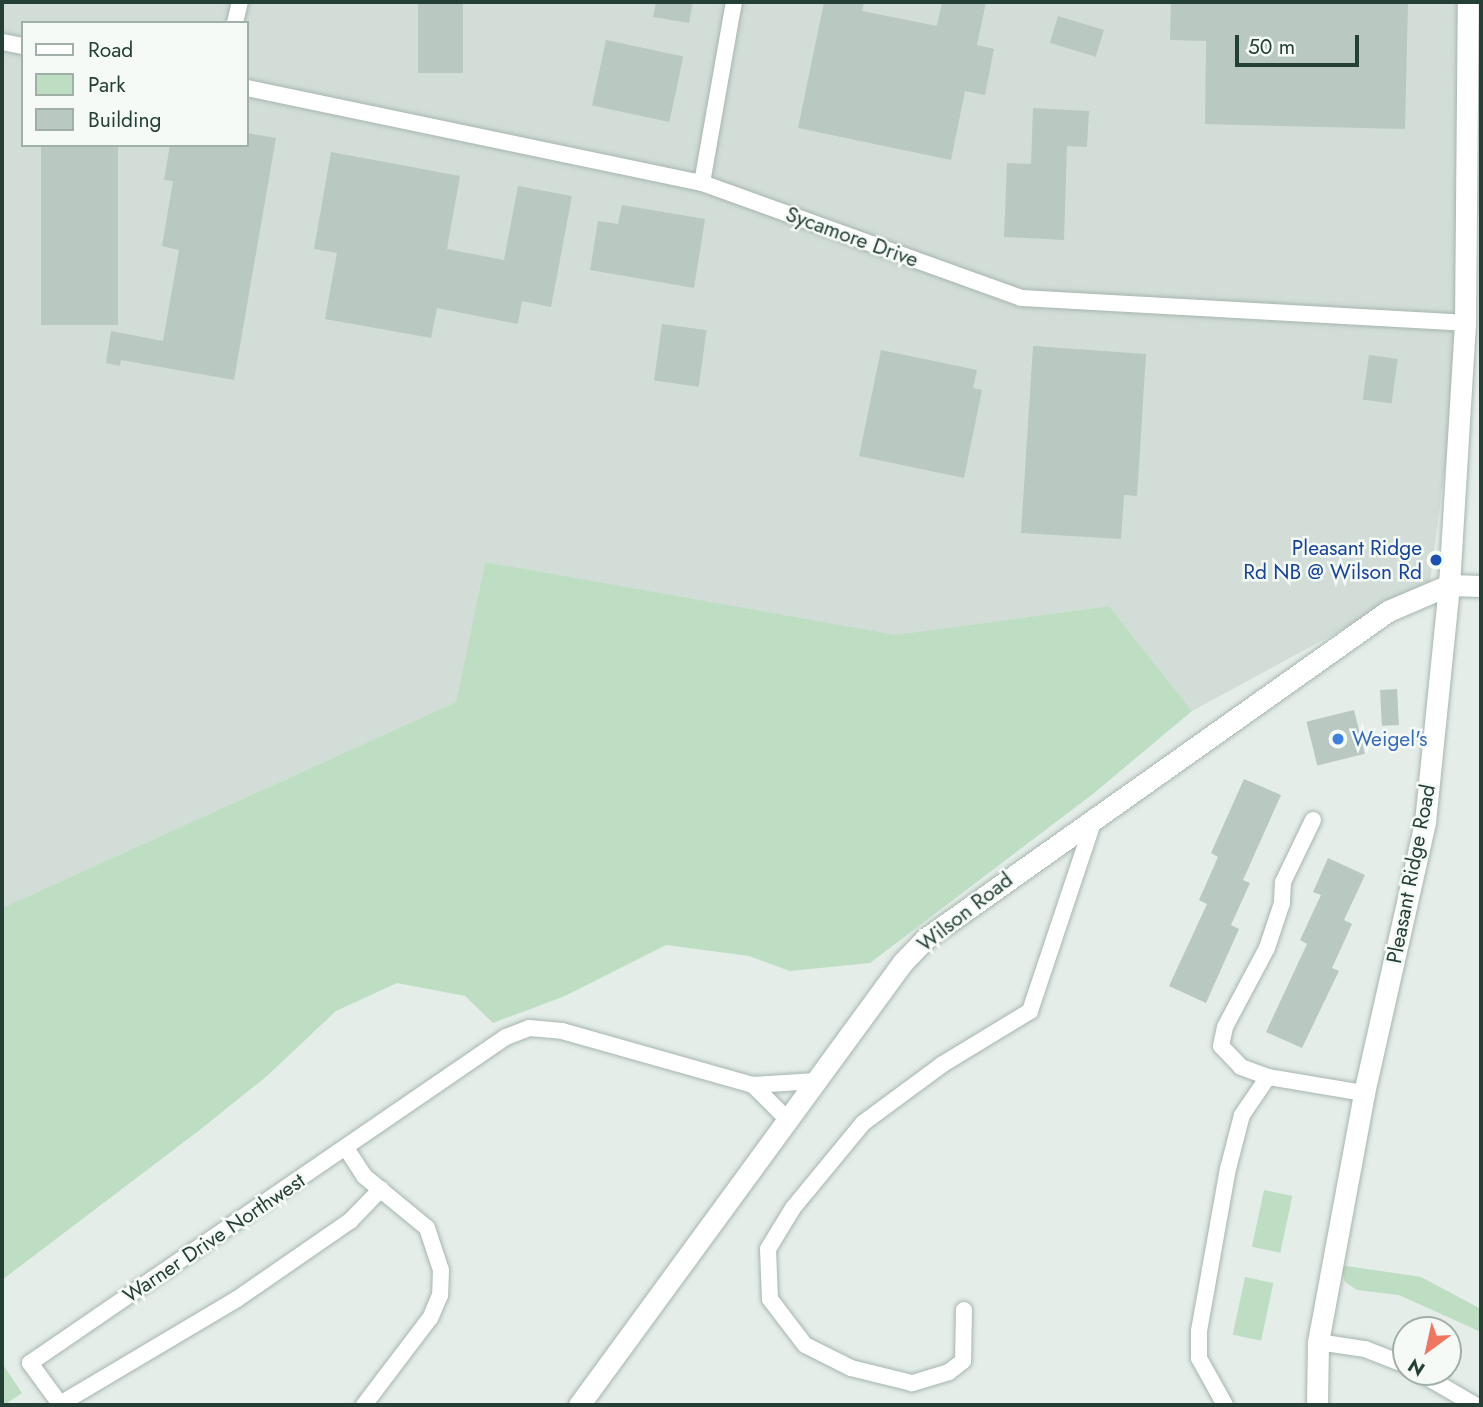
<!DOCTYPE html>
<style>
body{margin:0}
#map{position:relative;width:1483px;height:1407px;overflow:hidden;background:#e4ede8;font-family:Jost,sans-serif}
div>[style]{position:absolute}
.built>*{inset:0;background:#d2ddd7}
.green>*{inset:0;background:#bedec4;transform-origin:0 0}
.building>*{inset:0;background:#b9c8c1;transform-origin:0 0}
.roads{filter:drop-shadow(0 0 2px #a7b5af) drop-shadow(0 0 2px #a7b5af)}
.street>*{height:16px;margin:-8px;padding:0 8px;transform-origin:8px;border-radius:8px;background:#fff}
.secondary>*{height:21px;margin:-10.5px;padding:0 10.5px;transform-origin:10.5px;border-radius:10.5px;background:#fff}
.dots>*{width:19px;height:19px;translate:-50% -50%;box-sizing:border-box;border:4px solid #f5faf7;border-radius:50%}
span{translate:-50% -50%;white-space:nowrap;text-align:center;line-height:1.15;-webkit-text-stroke:5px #f5faf7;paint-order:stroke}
.street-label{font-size:21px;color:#243f35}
.transit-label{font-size:21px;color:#164399}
.right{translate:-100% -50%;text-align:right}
.shop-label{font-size:21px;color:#366cbe}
.left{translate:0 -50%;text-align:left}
.frame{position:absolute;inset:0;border:4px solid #243f35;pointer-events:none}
.legend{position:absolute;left:21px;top:21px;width:228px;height:126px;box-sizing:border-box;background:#f5faf7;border:2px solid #a1afa9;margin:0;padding:9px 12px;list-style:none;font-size:21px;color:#243f35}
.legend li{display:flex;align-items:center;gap:14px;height:35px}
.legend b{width:35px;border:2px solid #a1afa9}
.north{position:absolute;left:1392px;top:1316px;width:70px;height:70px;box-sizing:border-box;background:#f5faf7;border:2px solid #a1afa9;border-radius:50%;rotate:213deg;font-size:19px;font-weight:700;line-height:28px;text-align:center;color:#243f35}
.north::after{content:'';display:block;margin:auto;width:24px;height:32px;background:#ef7760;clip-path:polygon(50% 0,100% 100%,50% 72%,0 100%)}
.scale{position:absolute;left:1235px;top:35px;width:124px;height:32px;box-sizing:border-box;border:4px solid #243f35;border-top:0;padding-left:9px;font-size:21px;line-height:24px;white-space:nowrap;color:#243f35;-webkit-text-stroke:5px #f5faf7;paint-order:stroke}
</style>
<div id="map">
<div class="built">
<div style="clip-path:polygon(evenodd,2px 2px,1481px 2px,1481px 192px,1430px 582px,1192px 711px,1109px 606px,896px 636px,485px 562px,456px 702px,2px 908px,2px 2px,23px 23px,247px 23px,247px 145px,23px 145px,23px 23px)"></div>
</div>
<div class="green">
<div style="clip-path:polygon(485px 562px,896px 635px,1109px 606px,1192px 711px,1093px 794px,870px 963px,790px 971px,749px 956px,666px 945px,565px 996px,493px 1023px,465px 996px,397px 983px,336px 1011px,267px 1076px,201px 1129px,2px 1280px,2px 908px,456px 702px)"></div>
<div style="left:1264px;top:1190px;width:29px;height:58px;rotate:12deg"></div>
<div style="clip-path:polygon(1340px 1265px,1421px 1277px,1481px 1309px,1481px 1332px,1399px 1295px,1357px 1290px,1345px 1282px)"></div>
<div style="left:1245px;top:1277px;width:29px;height:59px;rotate:12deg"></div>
<div style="clip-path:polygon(2px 1363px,22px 1393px,4px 1405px,2px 1405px)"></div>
</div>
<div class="building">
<div style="left:418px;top:2px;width:45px;height:71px"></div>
<div style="clip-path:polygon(656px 2px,693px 2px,689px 23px,653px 17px)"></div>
<div style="clip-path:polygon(824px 2px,864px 2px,862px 11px,937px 26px,942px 2px,986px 2px,977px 45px,994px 49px,985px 95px,965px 91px,951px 160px,798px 128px)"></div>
<div style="clip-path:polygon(1171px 2px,1408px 2px,1405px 129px,1205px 124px,1206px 41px,1170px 40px)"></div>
<div style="left:1058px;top:16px;width:48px;height:28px;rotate:17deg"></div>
<div style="left:606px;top:40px;width:79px;height:67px;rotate:12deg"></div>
<div style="clip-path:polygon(1033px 108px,1089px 111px,1087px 147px,1067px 146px,1064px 240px,1004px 237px,1007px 163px,1031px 164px)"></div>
<div style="clip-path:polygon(247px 133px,276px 138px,234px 380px,121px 360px,120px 366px,106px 363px,111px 331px,163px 341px,179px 250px,162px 246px,173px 181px,164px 180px,170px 145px,247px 145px)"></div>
<div style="left:41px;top:145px;width:77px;height:180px"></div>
<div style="clip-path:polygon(331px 152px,460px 176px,447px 249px,504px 260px,518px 186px,572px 196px,551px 307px,522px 301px,518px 324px,437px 308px,431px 338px,325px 319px,337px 253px,314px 249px)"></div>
<div style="clip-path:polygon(622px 205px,705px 219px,694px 288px,590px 270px,598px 221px,618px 224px)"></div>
<div style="left:662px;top:324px;width:45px;height:57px;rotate:8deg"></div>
<div style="clip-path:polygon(1033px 346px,1146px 354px,1137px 496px,1124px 495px,1121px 539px,1021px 533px)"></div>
<div style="clip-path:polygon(881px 350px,977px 370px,973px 388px,982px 390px,964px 478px,859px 456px)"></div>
<div style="left:1369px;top:355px;width:29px;height:45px;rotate:8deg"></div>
<div style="left:1397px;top:689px;width:36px;height:17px;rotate:87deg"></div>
<div style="left:1354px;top:710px;width:45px;height:49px;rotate:76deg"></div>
<div style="clip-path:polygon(1244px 779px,1281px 795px,1243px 880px,1250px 883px,1231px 925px,1239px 929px,1206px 1003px,1169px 986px,1207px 904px,1199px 900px,1218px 857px,1211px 853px)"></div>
<div style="clip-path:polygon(1328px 858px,1365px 875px,1344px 920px,1352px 924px,1332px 968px,1339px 971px,1302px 1048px,1266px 1032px,1307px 944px,1300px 940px,1321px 895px,1313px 892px)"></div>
</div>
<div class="roads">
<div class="street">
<div style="left:235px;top:23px;width:22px;rotate:-77deg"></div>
<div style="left:2px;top:42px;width:21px;rotate:11deg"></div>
<div style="left:247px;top:88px;width:465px;rotate:11.8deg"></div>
<div style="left:702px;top:183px;width:339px;rotate:19.8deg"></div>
<div style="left:1021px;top:298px;width:445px;rotate:3.2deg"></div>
<div style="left:702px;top:183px;width:184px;rotate:-80deg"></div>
<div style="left:1313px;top:820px;width:69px;rotate:115.8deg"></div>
<div style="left:1283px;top:882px;width:21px;rotate:93deg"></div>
<div style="left:1282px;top:903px;width:47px;rotate:108.4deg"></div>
<div style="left:1267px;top:948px;width:89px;rotate:118deg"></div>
<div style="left:1225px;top:1027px;width:19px;rotate:102deg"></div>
<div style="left:1221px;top:1046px;width:29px;rotate:46deg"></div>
<div style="left:1241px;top:1067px;width:29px;rotate:20deg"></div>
<div style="left:1268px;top:1077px;width:97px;rotate:9.5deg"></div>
<div style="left:753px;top:1085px;width:63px;rotate:-3.6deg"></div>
<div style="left:346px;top:1148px;width:33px;rotate:57deg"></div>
<div style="left:364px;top:1176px;width:82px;rotate:39.5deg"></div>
<div style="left:427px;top:1228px;width:44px;rotate:71.6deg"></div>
<div style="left:441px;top:1270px;width:25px;rotate:92deg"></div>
<div style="left:440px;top:1295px;width:25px;rotate:113deg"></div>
<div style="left:430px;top:1318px;width:109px;rotate:127.2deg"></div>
<div style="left:381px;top:1189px;width:45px;rotate:134.1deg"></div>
<div style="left:350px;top:1221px;width:137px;rotate:145.4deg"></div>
<div style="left:237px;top:1299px;width:206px;rotate:149.3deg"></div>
<div style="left:60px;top:1404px;width:51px;rotate:-126.2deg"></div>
<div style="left:30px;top:1363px;width:577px;rotate:-34.41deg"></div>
<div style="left:506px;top:1037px;width:25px;rotate:-21deg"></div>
<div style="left:529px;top:1028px;width:33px;rotate:5deg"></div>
<div style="left:562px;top:1031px;width:198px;rotate:15.8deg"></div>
<div style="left:753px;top:1085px;width:48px;rotate:45deg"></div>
<div style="left:964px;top:1310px;width:51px;rotate:91.1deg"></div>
<div style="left:963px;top:1361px;width:18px;rotate:142deg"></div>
<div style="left:949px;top:1372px;width:39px;rotate:163deg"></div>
<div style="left:912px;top:1383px;width:63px;rotate:-166.2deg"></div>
<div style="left:851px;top:1368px;width:51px;rotate:-153.4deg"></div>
<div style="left:805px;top:1345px;width:58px;rotate:-127.3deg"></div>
<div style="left:770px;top:1299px;width:50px;rotate:-92.3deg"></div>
<div style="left:768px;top:1249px;width:48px;rotate:-58.6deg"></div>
<div style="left:793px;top:1208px;width:110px;rotate:-50.5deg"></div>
<div style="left:863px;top:1123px;width:99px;rotate:-36.4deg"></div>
<div style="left:943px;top:1064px;width:102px;rotate:-31.3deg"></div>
<div style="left:1030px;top:1011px;width:205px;rotate:-71.5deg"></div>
<div style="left:1318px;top:1342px;width:48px;rotate:8.5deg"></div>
<div style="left:1365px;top:1349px;width:44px;rotate:21.3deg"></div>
<div style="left:1418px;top:1372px;width:66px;rotate:30.1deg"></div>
<div style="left:1225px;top:1405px;width:54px;rotate:-119deg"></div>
<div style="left:1199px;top:1358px;width:27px;rotate:-90deg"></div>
<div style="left:1199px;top:1331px;width:165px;rotate:-79.9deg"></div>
<div style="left:1228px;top:1169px;width:56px;rotate:-75.5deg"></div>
<div style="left:1242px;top:1115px;width:46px;rotate:-55.6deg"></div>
</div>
<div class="secondary">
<div style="left:579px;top:1405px;width:549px;rotate:-53.82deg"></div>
<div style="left:903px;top:962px;width:32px;rotate:-46deg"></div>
<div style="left:925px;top:939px;width:567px;rotate:-35.31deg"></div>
<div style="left:1388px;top:611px;width:66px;rotate:-23.1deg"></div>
<div style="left:1449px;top:585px;width:32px;rotate:2deg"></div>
<div style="left:1317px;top:1405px;width:63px;rotate:-89.1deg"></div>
<div style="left:1318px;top:1342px;width:253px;rotate:-79.5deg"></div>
<div style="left:1364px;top:1093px;width:278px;rotate:-77.3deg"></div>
<div style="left:1425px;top:822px;width:238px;rotate:-84.2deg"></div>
<div style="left:1449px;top:585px;width:262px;rotate:-86.5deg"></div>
<div style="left:1465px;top:323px;width:321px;rotate:-89.5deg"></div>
</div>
</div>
<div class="dots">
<div style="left:1436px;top:560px;background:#1a4fb4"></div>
<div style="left:1338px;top:739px;background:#3f7fe0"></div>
</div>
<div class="street-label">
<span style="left:852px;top:237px;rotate:20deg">Sycamore Drive</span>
<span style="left:1411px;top:874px;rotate:-79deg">Pleasant Ridge Road</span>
<span style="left:965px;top:912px;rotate:-38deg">Wilson Road</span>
<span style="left:214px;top:1238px;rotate:-34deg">Warner Drive Northwest</span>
</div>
<div class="transit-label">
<span class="right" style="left:1422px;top:560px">Pleasant Ridge<br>Rd NB @ Wilson Rd</span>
</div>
<div class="shop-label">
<span class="left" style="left:1352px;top:739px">Weigel's</span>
</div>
<div class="frame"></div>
<ul class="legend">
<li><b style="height:9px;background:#fff"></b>Road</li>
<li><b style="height:19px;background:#bedec4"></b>Park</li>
<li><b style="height:19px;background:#b9c8c1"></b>Building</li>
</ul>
<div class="north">N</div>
<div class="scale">50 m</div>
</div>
